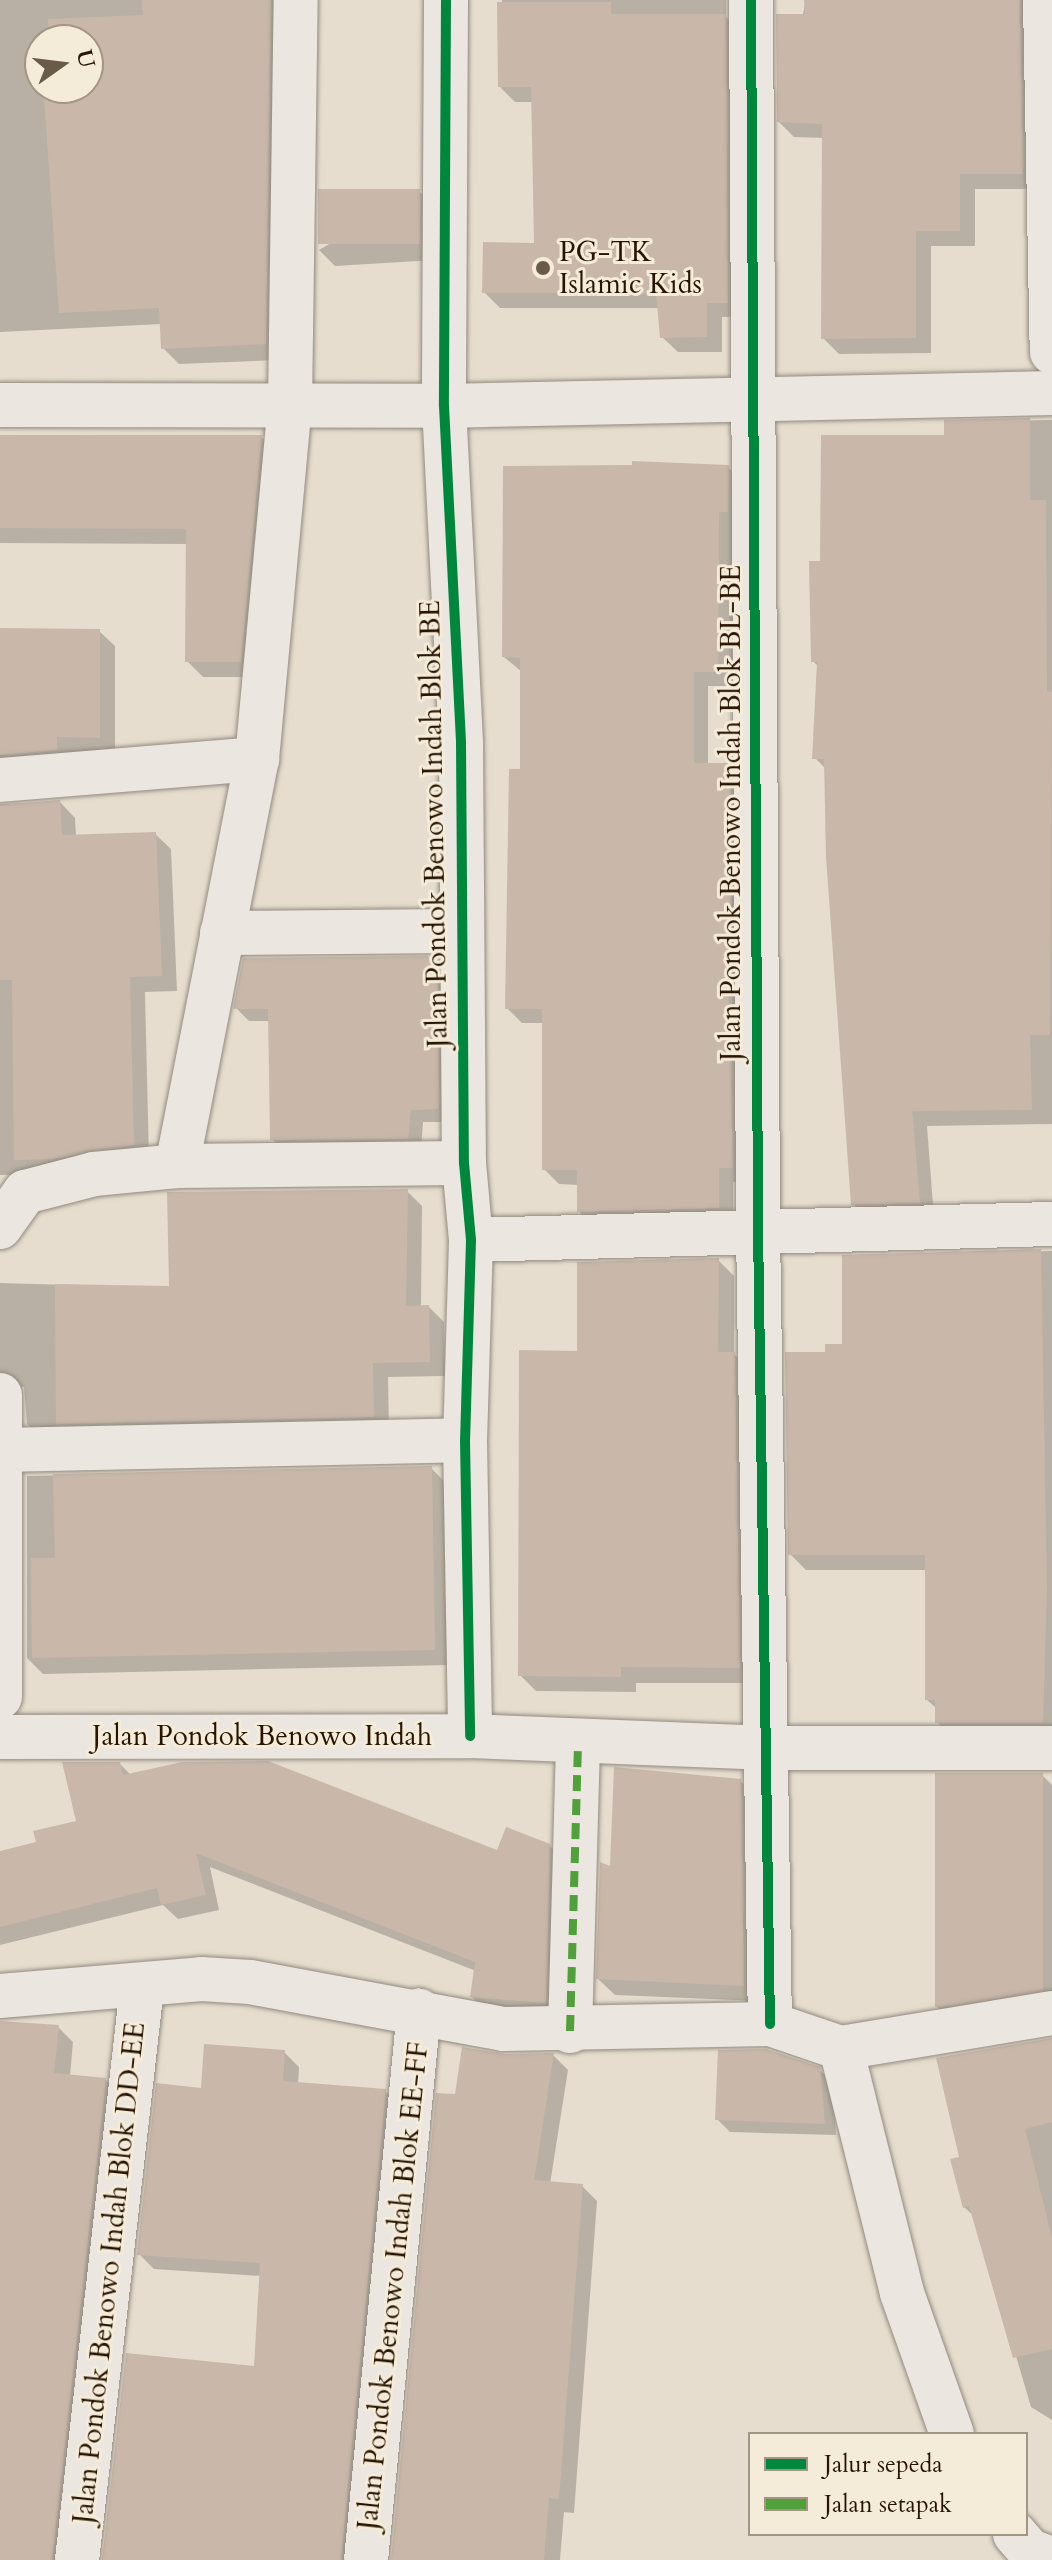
<!DOCTYPE html>
<style>
body{margin:0}
#map{position:relative;width:1052px;height:2560px;overflow:hidden;background:#e6ddce;font-family:Cardo,serif}
div>[style]{position:absolute}
.shadow>*{inset:0;background:#0003}
.building>*{inset:0;background:#c9b8aa;transform-origin:0 0}
.roads{filter:drop-shadow(0 0 2px #918a7f) drop-shadow(0 0 2px #918a7f)}
.minor>*{height:44px;margin:-22px;padding:0 22px;transform-origin:22px;border-radius:22px;background:#ebe6df}
.quiet>*{height:8px;margin-top:-4px;transform-origin:0;background:repeating-linear-gradient(90deg,#51a03c 0 16px,transparent 0 24px)}
.cycleway>*{height:10px;margin:-5px;padding:0 5px;transform-origin:5px;border-radius:5px;background:#00873e}
.dots>*{width:22px;height:22px;translate:-50% -50%;box-sizing:border-box;border:4px solid #f5ebd9;border-radius:50%}
span{translate:-50% -50%;white-space:nowrap;text-align:center;line-height:1.15;-webkit-text-stroke:6px #f5ebd9;paint-order:stroke}
.poi-label{font-size:28px;color:#271501}
.left{translate:0 -50%;text-align:left}
.street-label{font-size:28px;color:#271501}
.legend{position:absolute;left:748px;top:2432px;width:280px;height:104px;box-sizing:border-box;background:#f5ebd9;border:2px solid #a39583;margin:0;padding:10px 14px;list-style:none;font-size:24px;color:#271501}
.legend li{display:flex;align-items:center;gap:16px;height:40px}
.legend b{width:40px;border:2px solid #a39583}
.north{position:absolute;left:24px;top:24px;width:80px;height:80px;box-sizing:border-box;background:#f5ebd9;border:2px solid #a39583;border-radius:50%;rotate:76deg;font-size:22px;font-weight:700;line-height:32px;text-align:center;color:#271501}
.north::after{content:'';display:block;margin:auto;width:28px;height:36px;background:#6a5b49;clip-path:polygon(50% 0,100% 100%,50% 72%,0 100%)}
</style>
<div id="map">
<div class="shadow">
<div style="clip-path:polygon(evenodd,0 0,295px 0,281px 360px,179px 364px,163px 348px,162px 324px,0 332px,0 0,40px 40px,88px 40px,88px 88px,40px 88px,40px 40px)"></div>
<div style="clip-path:polygon(502px 0,726px 0,726px 17px,741px 32px,742px 317px,722px 317px,722px 352px,678px 352px,662px 337px,659px 308px,500px 308px,484px 292px,536px 245px,534px 102px,515px 102px,500px 87px)"></div>
<div style="clip-path:polygon(806px 0,1045px 0,1038px 189px,975px 189px,975px 246px,931px 246px,931px 353px,839px 354px,823px 338px,824px 138px,794px 137px,779px 122px)"></div>
<div style="clip-path:polygon(419px 191px,435px 207px,435px 260px,335px 266px,319px 250px)"></div>
<div style="clip-path:polygon(1052px 420px,1052px 1124px,927px 1126px,934px 1218px,869px 1219px,853px 1204px,826px 769px,815px 758px,819px 667px,813px 661px,822px 563px,946px 437px,946px 422px)"></div>
<div style="clip-path:polygon(0 437px,261px 437px,277px 453px,256px 677px,203px 677px,187px 661px,188px 544px,0 543px)"></div>
<div style="clip-path:polygon(728px 467px,743px 482px,734px 526px,732px 686px,708px 686px,708px 765px,730px 765px,745px 780px,747px 1182px,733px 1182px,733px 1222px,594px 1226px,579px 1211px,579px 1185px,559px 1184px,544px 1169px,544px 1023px,522px 1023px,507px 1008px,522px 771px,522px 672px,504px 657px)"></div>
<div style="clip-path:polygon(0 630px,99px 631px,115px 646px,115px 752px,71px 752px,72px 765px,0 779px)"></div>
<div style="clip-path:polygon(60px 802px,75px 818px,76px 836px,155px 834px,171px 849px,177px 991px,145px 992px,149px 1160px,69px 1174px,0 1175px,0 804px)"></div>
<div style="clip-path:polygon(427px 958px,441px 972px,451px 1122px,423px 1122px,421px 1151px,285px 1152px,272px 1139px,270px 1021px,249px 1021px,236px 1008px)"></div>
<div style="clip-path:polygon(407px 1191px,422px 1206px,421px 1307px,429px 1307px,444px 1322px,445px 1376px,388px 1377px,389px 1431px,42px 1439px,27px 1424px,24px 1387px,3px 1387px,0 1393px,0 1283px,171px 1288px)"></div>
<div style="clip-path:polygon(1052px 1251px,1052px 1738px,953px 1738px,937px 1722px,937px 1709px,927px 1700px,927px 1570px,806px 1570px,790px 1554px,827px 1354px,844px 1346px,844px 1257px)"></div>
<div style="clip-path:polygon(718px 1260px,734px 1276px,734px 1354px,750px 1370px,755px 1683px,636px 1683px,636px 1692px,536px 1691px,520px 1675px,579px 1353px)"></div>
<div style="clip-path:polygon(431px 1468px,447px 1484px,450px 1665px,43px 1674px,27px 1658px,27px 1476px)"></div>
<div style="clip-path:polygon(120px 1764px,131px 1775px,499px 1852px,549px 1845px,564px 1861px,560px 2017px,487px 2012px,472px 1997px,476px 1971px,210px 1867px,219px 1910px,178px 1919px,163px 1905px,0 1945px,0 1853px,38px 1844px,78px 1823px)"></div>
<div style="clip-path:polygon(1042px 1775px,1052px 1785px,1052px 2013px,959px 2028px,936px 2006px)"></div>
<div style="clip-path:polygon(740px 1781px,757px 1797px,760px 2001px,615px 1995px,598px 1979px,612px 1869px)"></div>
<div style="clip-path:polygon(0 2022px,58px 2027px,73px 2042px,70px 2076px,106px 2080px,121px 2095px,68px 2560px,0 2560px)"></div>
<div style="clip-path:polygon(1052px 2040px,1052px 2420px,1031px 2407px,975px 2217px,964px 2207px,961px 2158px)"></div>
<div style="clip-path:polygon(284px 2052px,299px 2067px,298px 2084px,385px 2091px,400px 2106px,357px 2560px,104px 2560px,256px 2368px,261px 2276px,154px 2269px,139px 2254px,203px 2090px)"></div>
<div style="clip-path:polygon(553px 2055px,568px 2070px,550px 2184px,582px 2186px,597px 2201px,574px 2513px,564px 2512px,560px 2560px,393px 2560px,456px 2097px,504px 2056px)"></div>
<div style="clip-path:polygon(819px 2069px,832px 2082px,836px 2135px,730px 2132px,717px 2119px)"></div>
</div>
<div class="building">
<div style="clip-path:polygon(142px 0,271px 0,266px 344px,161px 349px,159px 308px,59px 313px,44px 96px,52px 95px,52px 88px,88px 88px,88px 40px,49px 40px,48px 19px,143px 15px)"></div>
<div style="clip-path:polygon(804px 0,1020px 0,1023px 174px,960px 174px,960px 231px,916px 231px,916px 338px,821px 339px,822px 124px,777px 122px,776px 14px,805px 14px)"></div>
<div style="clip-path:polygon(497px 2px,611px 2px,611px 14px,726px 14px,728px 303px,707px 303px,707px 337px,660px 338px,656px 293px,482px 293px,483px 242px,534px 243px,531px 87px,498px 87px)"></div>
<div style="left:420px;top:189px;width:55px;height:102px;rotate:90deg"></div>
<div style="clip-path:polygon(1030px 418px,1030px 500px,1046px 500px,1047px 691px,1052px 692px,1050px 1035px,1030px 1035px,1032px 1110px,912px 1111px,920px 1203px,851px 1205px,826px 857px,824px 759px,812px 759px,817px 662px,811px 662px,809px 561px,820px 561px,821px 435px,944px 435px,944px 420px)"></div>
<div style="clip-path:polygon(0 435px,262px 435px,241px 662px,185px 662px,186px 529px,0 528px)"></div>
<div style="clip-path:polygon(632px 461px,729px 465px,728px 512px,719px 512px,718px 672px,694px 672px,694px 763px,730px 763px,731px 904px,726px 904px,733px 1168px,719px 1168px,719px 1208px,577px 1212px,577px 1170px,542px 1170px,542px 1009px,505px 1009px,509px 769px,520px 769px,520px 658px,502px 657px,503px 466px,632px 465px)"></div>
<div style="clip-path:polygon(0 628px,100px 629px,100px 738px,57px 737px,57px 750px,0 755px)"></div>
<div style="clip-path:polygon(60px 800px,62px 835px,156px 832px,162px 976px,130px 977px,134px 1145px,52px 1159px,14px 1160px,12px 980px,0 980px,0 805px)"></div>
<div style="clip-path:polygon(428px 956px,438px 981px,439px 1109px,411px 1110px,408px 1139px,270px 1140px,268px 1009px,233px 1009px,243px 958px)"></div>
<div style="clip-path:polygon(408px 1189px,406px 1306px,429px 1305px,430px 1362px,373px 1363px,374px 1417px,56px 1424px,55px 1284px,169px 1286px,167px 1192px)"></div>
<div style="clip-path:polygon(1041px 1249px,1047px 1589px,1043px 1723px,935px 1723px,935px 1700px,925px 1700px,925px 1555px,788px 1555px,785px 1352px,825px 1352px,825px 1344px,842px 1344px,842px 1255px)"></div>
<div style="clip-path:polygon(719px 1258px,718px 1352px,735px 1352px,740px 1668px,621px 1667px,621px 1677px,518px 1676px,519px 1350px,577px 1351px,577px 1262px)"></div>
<div style="clip-path:polygon(432px 1466px,435px 1650px,32px 1658px,31px 1558px,55px 1558px,53px 1474px)"></div>
<div style="clip-path:polygon(268px 1761px,497px 1850px,506px 1827px,550px 1844px,546px 2003px,470px 1997px,475px 1962px,196px 1853px,206px 1895px,161px 1905px,157px 1888px,0 1927px,0 1851px,36px 1842px,33px 1831px,76px 1821px,62px 1762px,120px 1762px,123px 1775px,182px 1762px)"></div>
<div style="clip-path:polygon(614px 1767px,741px 1779px,744px 1986px,596px 1979px,600px 1862px,610px 1866px)"></div>
<div style="left:935px;top:1773px;width:108px;height:234px"></div>
<div style="clip-path:polygon(0 2021px,59px 2025px,54px 2073px,106px 2078px,52px 2560px,0 2560px)"></div>
<div style="clip-path:polygon(1052px 2038px,1052px 2122px,1025px 2129px,1052px 2238px,1052px 2349px,1013px 2358px,969px 2206px,963px 2208px,950px 2159px,959px 2157px,936px 2058px)"></div>
<div style="clip-path:polygon(204px 2044px,285px 2050px,283px 2081px,386px 2089px,341px 2560px,102px 2560px,126px 2353px,254px 2366px,260px 2263px,137px 2255px,156px 2083px,201px 2088px)"></div>
<div style="clip-path:polygon(462px 2047px,504px 2054px,554px 2053px,534px 2180px,583px 2184px,559px 2499px,549px 2498px,544px 2560px,391px 2560px,436px 2093px,455px 2094px)"></div>
<div style="clip-path:polygon(766px 2049px,820px 2067px,825px 2124px,715px 2120px,718px 2050px)"></div>
</div>
<div class="roads">
<div class="minor">
<div style="left:446px;top:0;width:406px;rotate:90.3deg"></div>
<div style="left:444px;top:406px;width:338px;rotate:87.1deg"></div>
<div style="left:461px;top:744px;width:419px;rotate:89.6deg"></div>
<div style="left:464px;top:1163px;width:77px;rotate:84.8deg"></div>
<div style="left:471px;top:1240px;width:200px;rotate:91.7deg"></div>
<div style="left:465px;top:1440px;width:296px;rotate:89deg"></div>
<div style="left:751px;top:0;width:1228px;rotate:89.67deg"></div>
<div style="left:758px;top:1228px;width:796px;rotate:89.14deg"></div>
<div style="left:1045px;top:0;width:352px;rotate:88.9deg"></div>
<div style="left:0;top:405px;width:444px;rotate:0.1deg"></div>
<div style="left:444px;top:406px;width:608px;rotate:-1.22deg"></div>
<div style="left:0;top:780px;width:258px;rotate:-4.7deg"></div>
<div style="left:222px;top:933px;width:240px;rotate:-0.5deg"></div>
<div style="left:177px;top:1166px;width:415px;rotate:-78.9deg"></div>
<div style="left:257px;top:759px;width:356px;rotate:-84.7deg"></div>
<div style="left:290px;top:405px;width:405px;rotate:-89.2deg"></div>
<div style="left:0;top:1227px;width:43px;rotate:-54.5deg"></div>
<div style="left:25px;top:1192px;width:71px;rotate:-14.6deg"></div>
<div style="left:94px;top:1174px;width:83px;rotate:-5.5deg"></div>
<div style="left:177px;top:1166px;width:287px;rotate:-0.6deg"></div>
<div style="left:471px;top:1240px;width:581px;rotate:-1.58deg"></div>
<div style="left:0;top:1395px;width:302px;rotate:90deg"></div>
<div style="left:3px;top:1450px;width:462px;rotate:-1.2deg"></div>
<div style="left:0;top:1737px;width:470px;rotate:-0.1deg"></div>
<div style="left:470px;top:1736px;width:299px;rotate:2.3deg"></div>
<div style="left:769px;top:1748px;width:283px"></div>
<div style="left:0;top:1996px;width:202px;rotate:-4.8deg"></div>
<div style="left:201px;top:1979px;width:49px;rotate:3.5deg"></div>
<div style="left:250px;top:1982px;width:258px;rotate:10.5deg"></div>
<div style="left:504px;top:2029px;width:266px;rotate:-1.1deg"></div>
<div style="left:770px;top:2024px;width:75px;rotate:18.7deg"></div>
<div style="left:841px;top:2048px;width:214px;rotate:-9.4deg"></div>
<div style="left:570px;top:2031px;width:287px;rotate:-88.4deg"></div>
<div style="left:841px;top:2048px;width:252px;rotate:76deg"></div>
<div style="left:902px;top:2293px;width:150px;rotate:70.5deg"></div>
<div style="left:1015px;top:2534px;width:23px;rotate:49deg"></div>
<div style="left:1030px;top:2551px;width:23px;rotate:20deg"></div>
<div style="left:77px;top:2560px;width:577px;rotate:-83.53deg"></div>
<div style="left:366px;top:2560px;width:552px;rotate:-84.49deg"></div>
</div>
</div>
<div class="quiet">
<div style="left:570px;top:2031px;width:287px;rotate:-88.4deg"></div>
</div>
<div class="cycleway">
<div style="left:446px;top:0;width:406px;rotate:90.3deg"></div>
<div style="left:444px;top:406px;width:338px;rotate:87.1deg"></div>
<div style="left:461px;top:744px;width:419px;rotate:89.6deg"></div>
<div style="left:464px;top:1163px;width:77px;rotate:84.8deg"></div>
<div style="left:471px;top:1240px;width:200px;rotate:91.7deg"></div>
<div style="left:465px;top:1440px;width:296px;rotate:89deg"></div>
<div style="left:751px;top:0;width:1228px;rotate:89.67deg"></div>
<div style="left:758px;top:1228px;width:796px;rotate:89.14deg"></div>
</div>
<div class="dots">
<div style="left:543px;top:268px;background:#6a5b49"></div>
</div>
<div class="poi-label">
<span class="left" style="left:559px;top:268px">PG-TK<br>Islamic Kids</span>
</div>
<div class="street-label">
<span style="left:731px;top:813px;rotate:-90deg">Jalan Pondok Benowo Indah Blok BL-BE</span>
<span style="left:434px;top:824px;rotate:-91deg">Jalan Pondok Benowo Indah Blok BE</span>
<span style="left:262px;top:1736px">Jalan Pondok Benowo Indah</span>
<span style="left:109px;top:2273px;rotate:-84deg">Jalan Pondok Benowo Indah Blok DD-EE</span>
<span style="left:393px;top:2286px;rotate:-84deg">Jalan Pondok Benowo Indah Blok EE-FF</span>
</div>
<ul class="legend">
<li><b style="height:10px;background:#00873e"></b>Jalur sepeda</li>
<li><b style="height:10px;background:#51a03c"></b>Jalan setapak</li>
</ul>
<div class="north">U</div>
</div>
